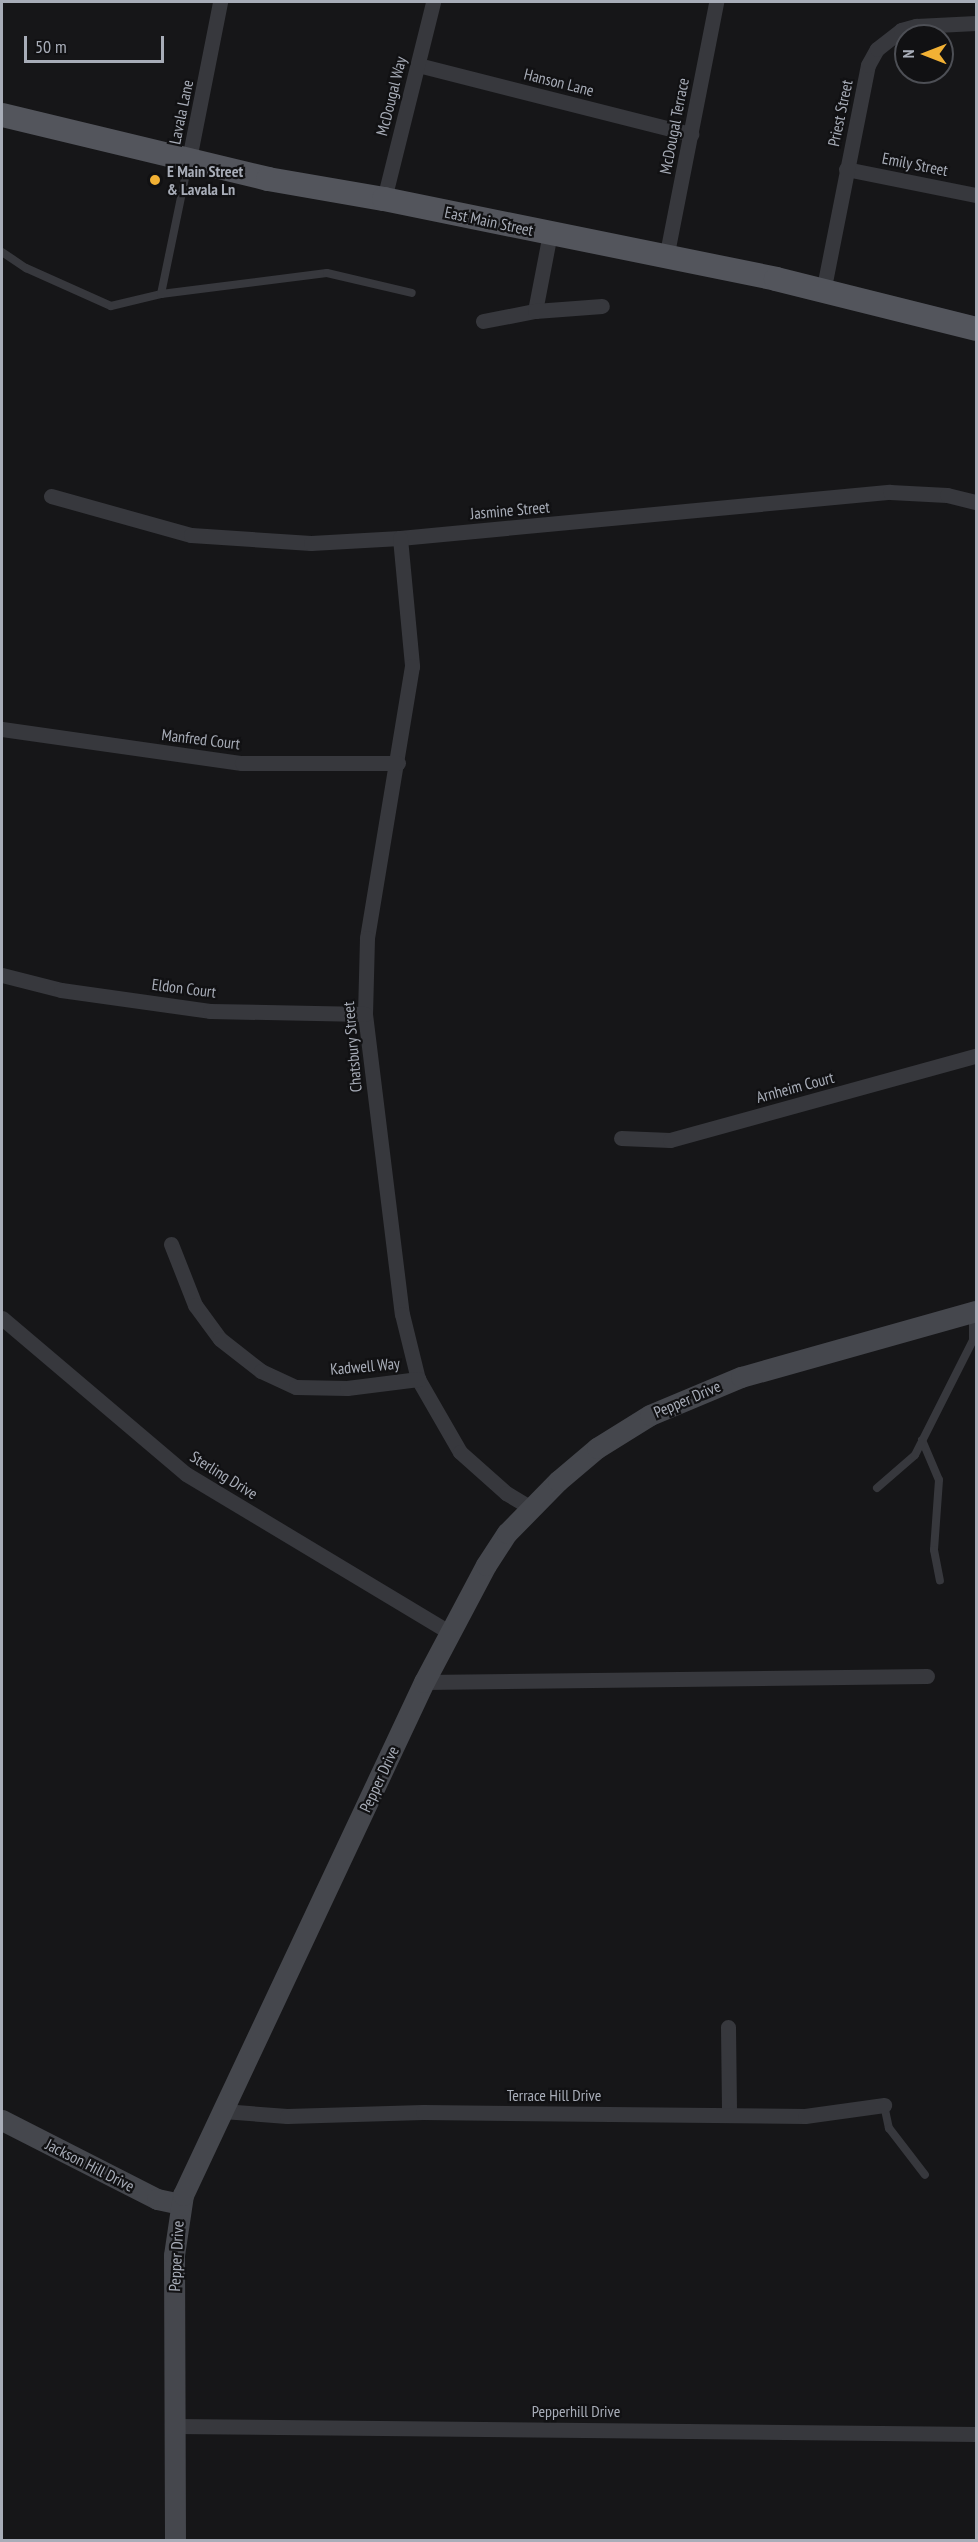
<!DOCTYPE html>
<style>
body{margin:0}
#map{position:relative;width:978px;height:2542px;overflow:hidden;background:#161618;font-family:"PT Sans Narrow",sans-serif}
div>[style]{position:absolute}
.lane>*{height:8px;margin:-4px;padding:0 4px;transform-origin:4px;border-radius:4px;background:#37383d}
.street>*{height:15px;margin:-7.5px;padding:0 7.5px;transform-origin:7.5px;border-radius:7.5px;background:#37383d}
.secondary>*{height:21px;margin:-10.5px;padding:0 10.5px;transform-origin:10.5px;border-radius:10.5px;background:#45474d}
.primary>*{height:24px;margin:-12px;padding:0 12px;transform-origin:12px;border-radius:12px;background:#53555c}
.dots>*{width:16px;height:16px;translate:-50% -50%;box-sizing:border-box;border:3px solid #111113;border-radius:50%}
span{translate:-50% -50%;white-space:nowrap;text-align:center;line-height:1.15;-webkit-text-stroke:4.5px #111113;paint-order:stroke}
.street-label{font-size:16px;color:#a8adb8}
.poi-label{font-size:16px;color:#a8adb8;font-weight:700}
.left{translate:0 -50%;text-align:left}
.frame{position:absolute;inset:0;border:3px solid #a8adb8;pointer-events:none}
.north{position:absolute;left:894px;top:24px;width:60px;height:60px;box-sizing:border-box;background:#111113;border:2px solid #4d4f55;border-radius:50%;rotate:270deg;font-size:16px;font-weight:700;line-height:24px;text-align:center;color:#a8adb8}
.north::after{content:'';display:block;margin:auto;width:21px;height:27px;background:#f2b134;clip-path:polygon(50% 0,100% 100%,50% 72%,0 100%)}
.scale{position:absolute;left:24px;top:36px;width:140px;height:27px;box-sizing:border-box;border:3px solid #a8adb8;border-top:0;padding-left:8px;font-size:18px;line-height:21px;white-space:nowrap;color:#a8adb8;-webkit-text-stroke:4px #111113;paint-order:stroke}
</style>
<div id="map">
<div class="lane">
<div style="left:2px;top:252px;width:29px;rotate:34deg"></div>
<div style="left:26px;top:268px;width:93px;rotate:24.1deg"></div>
<div style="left:111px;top:306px;width:51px;rotate:-13.5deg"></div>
<div style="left:161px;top:294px;width:133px;rotate:-78.3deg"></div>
<div style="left:161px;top:294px;width:167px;rotate:-7.2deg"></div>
<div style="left:327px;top:273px;width:87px;rotate:13.2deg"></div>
<div style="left:922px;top:1440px;width:43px;rotate:67deg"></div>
<div style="left:939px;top:1480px;width:70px;rotate:94.1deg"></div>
<div style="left:934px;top:1550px;width:31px;rotate:79deg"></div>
<div style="left:877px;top:1488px;width:50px;rotate:-41deg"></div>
<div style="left:915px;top:1455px;width:129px;rotate:-63.2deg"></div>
<div style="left:973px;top:1340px;width:26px;rotate:-90deg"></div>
<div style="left:884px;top:2105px;width:24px;rotate:78deg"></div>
<div style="left:889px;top:2128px;width:59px;rotate:52.5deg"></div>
</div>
<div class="street">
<div style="left:418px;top:65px;width:282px;rotate:14.2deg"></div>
<div style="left:189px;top:159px;width:160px;rotate:-78.8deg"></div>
<div style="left:846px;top:169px;width:133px;rotate:11.3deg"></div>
<div style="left:384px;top:199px;width:203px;rotate:-76deg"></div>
<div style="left:666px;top:258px;width:261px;rotate:-78.9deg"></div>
<div style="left:823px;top:292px;width:231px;rotate:-78.8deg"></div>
<div style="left:868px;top:65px;width:18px;rotate:-61deg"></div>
<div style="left:877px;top:49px;width:31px;rotate:-38deg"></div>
<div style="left:901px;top:30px;width:16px;rotate:-15deg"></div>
<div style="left:916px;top:26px;width:60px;rotate:-2.9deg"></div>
<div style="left:535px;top:311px;width:79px;rotate:-79.1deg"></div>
<div style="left:483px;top:321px;width:53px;rotate:-10.9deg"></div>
<div style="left:535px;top:311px;width:67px;rotate:-4.3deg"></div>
<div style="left:51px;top:496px;width:145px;rotate:15.6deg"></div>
<div style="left:191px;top:535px;width:120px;rotate:3.8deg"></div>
<div style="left:311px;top:543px;width:89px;rotate:-3.2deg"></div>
<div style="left:400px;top:538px;width:492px;rotate:-5.4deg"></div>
<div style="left:890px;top:492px;width:57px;rotate:3deg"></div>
<div style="left:947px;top:495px;width:30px;rotate:14deg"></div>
<div style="left:400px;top:538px;width:129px;rotate:84.6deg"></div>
<div style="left:412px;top:666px;width:276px;rotate:99.4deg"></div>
<div style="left:367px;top:938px;width:76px;rotate:91.5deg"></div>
<div style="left:365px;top:1014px;width:302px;rotate:83deg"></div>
<div style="left:402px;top:1314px;width:67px;rotate:76.2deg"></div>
<div style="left:418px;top:1379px;width:84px;rotate:60.1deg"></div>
<div style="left:460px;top:1452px;width:62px;rotate:41.7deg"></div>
<div style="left:506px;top:1493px;width:29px;rotate:31deg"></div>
<div style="left:2px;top:729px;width:242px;rotate:8.1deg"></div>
<div style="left:242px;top:763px;width:156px"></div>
<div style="left:2px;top:975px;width:61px;rotate:14.3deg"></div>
<div style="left:61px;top:990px;width:150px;rotate:8deg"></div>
<div style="left:210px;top:1011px;width:155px;rotate:1.1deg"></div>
<div style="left:621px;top:1138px;width:49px;rotate:2.3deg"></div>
<div style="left:670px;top:1140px;width:317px;rotate:-15.4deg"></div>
<div style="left:171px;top:1244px;width:66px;rotate:68.5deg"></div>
<div style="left:195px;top:1305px;width:42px;rotate:53.7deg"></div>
<div style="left:220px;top:1339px;width:52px;rotate:38deg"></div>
<div style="left:261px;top:1371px;width:38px;rotate:25deg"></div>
<div style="left:296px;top:1387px;width:51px;rotate:1.1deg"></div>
<div style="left:347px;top:1388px;width:72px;rotate:-7.2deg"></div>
<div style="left:2px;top:1318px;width:241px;rotate:40.3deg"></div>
<div style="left:186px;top:1474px;width:307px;rotate:31deg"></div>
<div style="left:424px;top:1682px;width:503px;rotate:-0.68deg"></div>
<div style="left:728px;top:2027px;width:88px;rotate:89.3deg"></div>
<div style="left:223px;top:2111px;width:64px;rotate:4.5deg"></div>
<div style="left:287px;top:2116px;width:136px;rotate:-1.7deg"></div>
<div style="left:423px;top:2112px;width:382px;rotate:0.6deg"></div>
<div style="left:805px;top:2116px;width:80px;rotate:-7.9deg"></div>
<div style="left:175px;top:2426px;width:801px;rotate:0.57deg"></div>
</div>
<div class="secondary">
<div style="left:2px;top:2120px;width:174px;rotate:27deg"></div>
<div style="left:157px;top:2199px;width:24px;rotate:12deg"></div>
<div style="left:175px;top:2540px;width:285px;rotate:-90.2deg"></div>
<div style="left:174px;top:2255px;width:61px;rotate:-81.5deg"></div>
<div style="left:183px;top:2195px;width:567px;rotate:-64.84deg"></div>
<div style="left:424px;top:1682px;width:132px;rotate:-62.1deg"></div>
<div style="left:486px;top:1565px;width:38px;rotate:-57deg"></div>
<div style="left:507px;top:1533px;width:73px;rotate:-45.6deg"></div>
<div style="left:558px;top:1481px;width:51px;rotate:-40.2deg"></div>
<div style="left:597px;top:1448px;width:62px;rotate:-31.9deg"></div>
<div style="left:650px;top:1415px;width:99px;rotate:-22.7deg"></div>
<div style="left:741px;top:1377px;width:244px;rotate:-15.7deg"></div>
</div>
<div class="primary">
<div style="left:2px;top:115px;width:274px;rotate:13.5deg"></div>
<div style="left:268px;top:179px;width:118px;rotate:9.8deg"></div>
<div style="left:384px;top:199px;width:400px;rotate:11.5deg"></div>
<div style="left:776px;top:279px;width:206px;rotate:14deg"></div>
</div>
<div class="dots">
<div style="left:155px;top:180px;background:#f2b134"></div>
</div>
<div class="street-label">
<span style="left:559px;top:82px;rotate:14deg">Hanson Lane</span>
<span style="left:391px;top:96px;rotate:-76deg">McDougal Way</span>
<span style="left:181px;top:112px;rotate:-78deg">Lavala Lane</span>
<span style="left:840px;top:113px;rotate:-78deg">Priest Street</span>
<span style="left:674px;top:126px;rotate:-79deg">McDougal Terrace</span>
<span style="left:915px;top:164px;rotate:11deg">Emily Street</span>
<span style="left:489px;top:221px;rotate:12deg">East Main Street</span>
<span style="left:510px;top:510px;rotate:-5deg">Jasmine Street</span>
<span style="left:201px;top:739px;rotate:7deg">Manfred Court</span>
<span style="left:184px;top:988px;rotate:7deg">Eldon Court</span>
<span style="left:352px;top:1047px;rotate:-95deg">Chatsbury Street</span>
<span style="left:795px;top:1087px;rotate:-15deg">Arnheim Court</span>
<span style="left:365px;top:1366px;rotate:-5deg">Kadwell Way</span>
<span style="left:687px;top:1399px;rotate:-23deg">Pepper Drive</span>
<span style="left:224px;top:1475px;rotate:32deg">Sterling Drive</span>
<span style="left:379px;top:1779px;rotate:-65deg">Pepper Drive</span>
<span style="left:554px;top:2095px">Terrace Hill Drive</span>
<span style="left:90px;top:2165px;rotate:27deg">Jackson Hill Drive</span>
<span style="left:176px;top:2256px;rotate:-87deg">Pepper Drive</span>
<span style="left:576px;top:2411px">Pepperhill Drive</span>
</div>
<div class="poi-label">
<span class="left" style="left:167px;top:180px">E Main Street<br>&amp; Lavala Ln</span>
</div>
<div class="frame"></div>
<div class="north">N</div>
<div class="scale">50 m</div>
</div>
